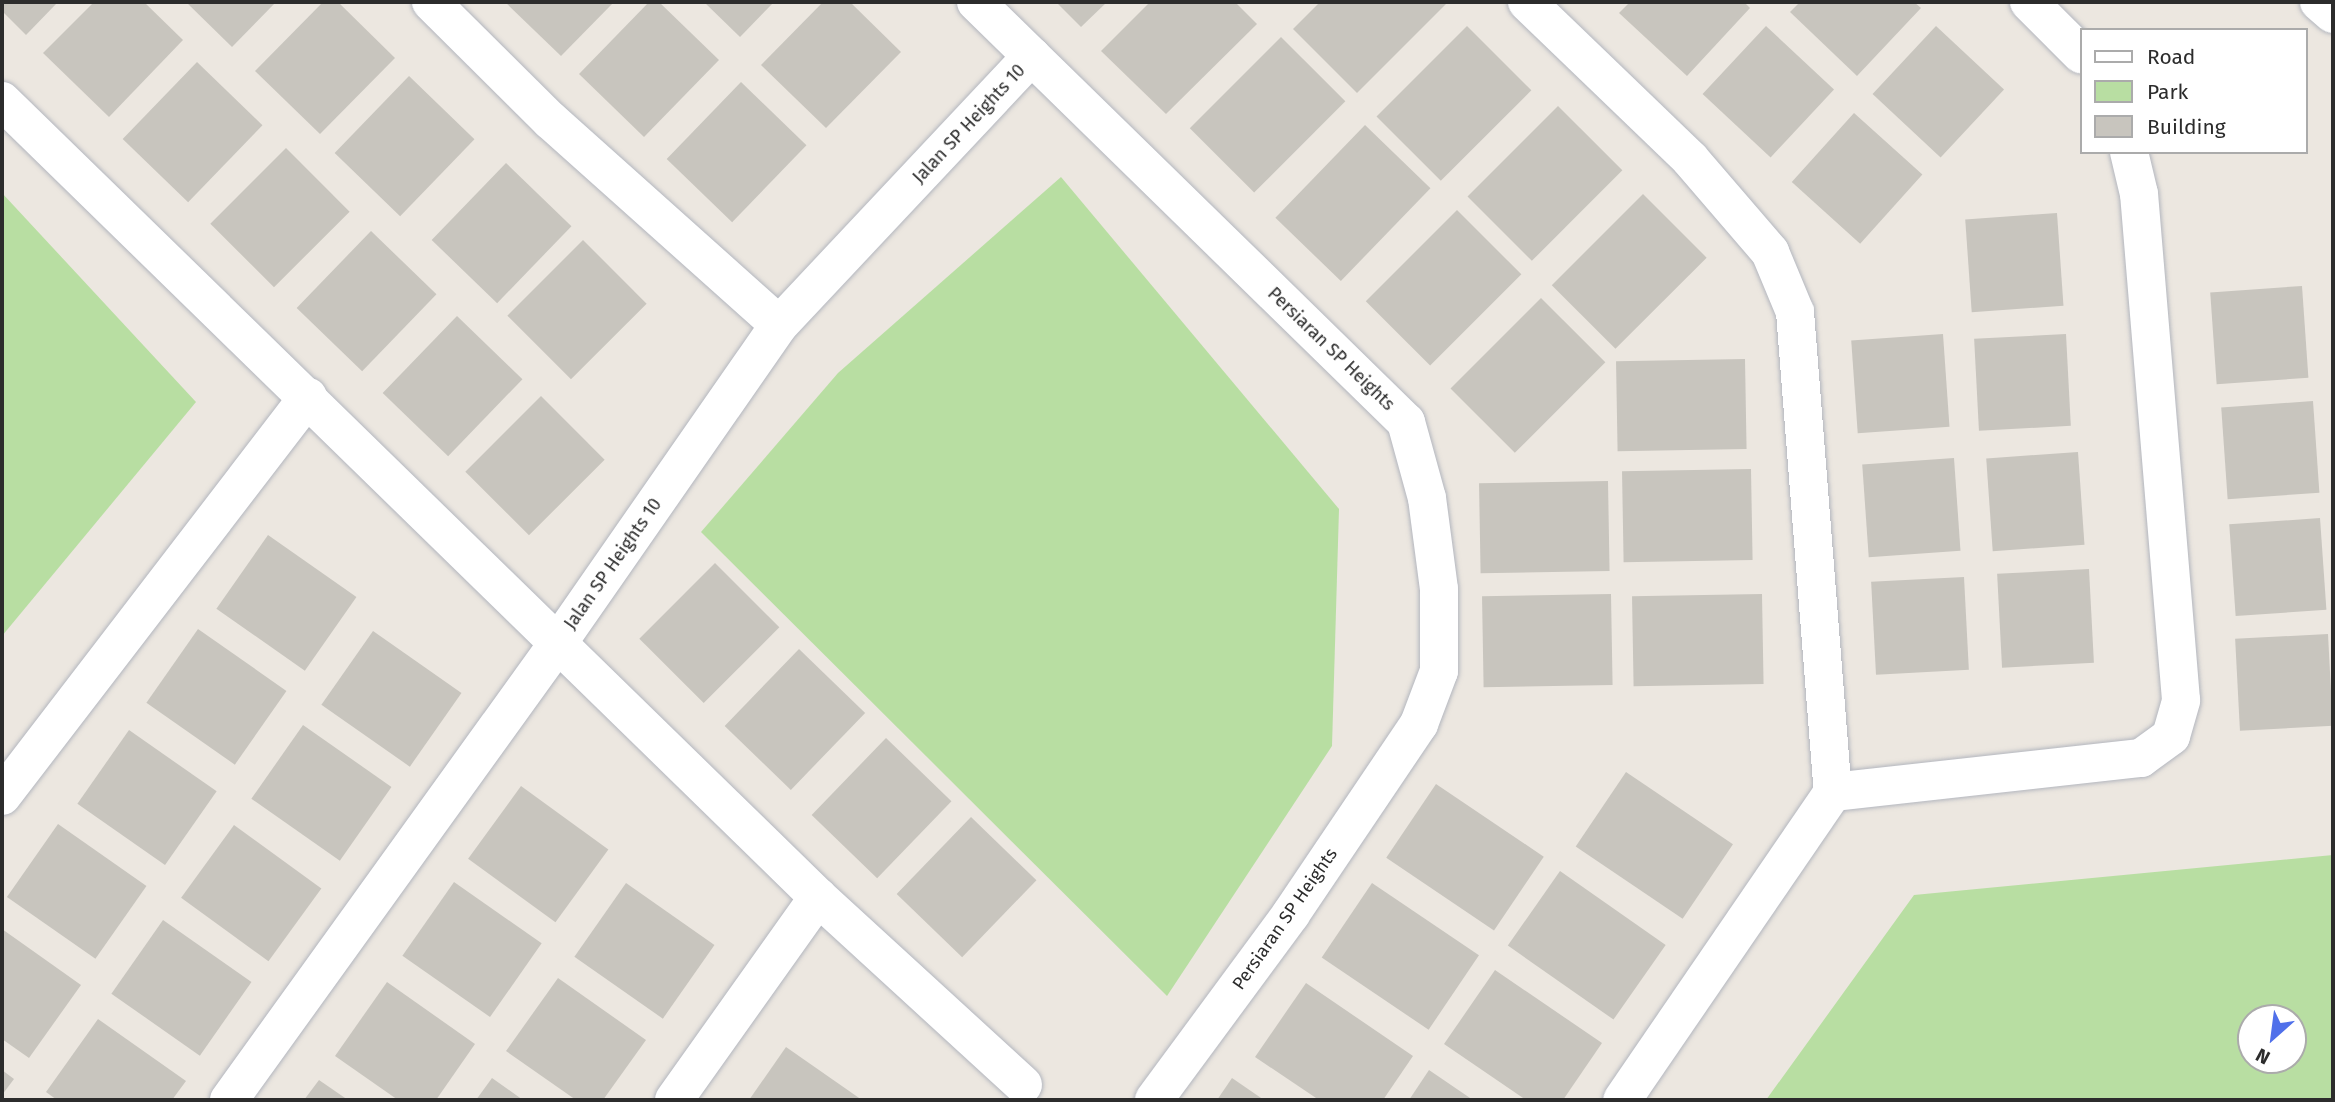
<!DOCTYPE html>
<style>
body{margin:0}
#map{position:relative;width:2335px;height:1102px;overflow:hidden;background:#ece7e0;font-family:"Fira Sans",sans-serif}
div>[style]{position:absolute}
.green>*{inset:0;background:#b8dea2}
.building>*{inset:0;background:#c8c5be;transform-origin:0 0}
.roads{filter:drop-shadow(0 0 2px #b3b6be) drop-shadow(0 0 2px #b3b6be)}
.street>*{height:38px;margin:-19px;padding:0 19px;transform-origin:19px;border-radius:19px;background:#fff}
.secondary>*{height:38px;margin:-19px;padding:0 19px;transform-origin:19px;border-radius:19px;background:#fff}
span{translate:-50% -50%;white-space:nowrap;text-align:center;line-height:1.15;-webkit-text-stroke:5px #fff;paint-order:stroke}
.street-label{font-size:18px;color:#2c2c2c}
.frame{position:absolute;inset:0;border:4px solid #2c2c2c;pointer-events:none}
.legend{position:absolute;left:2080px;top:28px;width:228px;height:126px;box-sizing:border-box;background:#fff;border:2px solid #ababab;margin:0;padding:9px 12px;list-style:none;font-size:21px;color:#2c2c2c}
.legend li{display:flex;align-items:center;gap:14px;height:35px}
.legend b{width:35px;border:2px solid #ababab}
.north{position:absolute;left:2237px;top:1004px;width:70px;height:70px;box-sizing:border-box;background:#fff;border:2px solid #ababab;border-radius:50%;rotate:208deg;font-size:19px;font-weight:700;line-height:28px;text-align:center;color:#2c2c2c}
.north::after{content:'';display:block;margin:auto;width:24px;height:32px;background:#5070ea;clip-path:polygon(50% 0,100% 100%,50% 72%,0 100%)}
</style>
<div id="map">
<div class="green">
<div style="clip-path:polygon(1061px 177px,1339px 509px,1332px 746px,1167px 996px,701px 532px,838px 373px)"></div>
<div style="clip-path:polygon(2px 193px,196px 402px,2px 636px)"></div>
<div style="clip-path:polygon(evenodd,2333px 855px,2333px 1100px,1766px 1100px,1914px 895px,2333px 855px,2251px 1018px,2293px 1018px,2293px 1060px,2251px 1060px,2251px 1018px)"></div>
</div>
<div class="building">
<div style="clip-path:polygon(2px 2px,58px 2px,26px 35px,2px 11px)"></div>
<div style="clip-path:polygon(94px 2px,144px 2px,183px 40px,109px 117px,43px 53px)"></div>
<div style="clip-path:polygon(186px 2px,276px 2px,232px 47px)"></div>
<div style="clip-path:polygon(323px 2px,338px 2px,395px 58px,320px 134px,255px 71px)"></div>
<div style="clip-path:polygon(505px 2px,614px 2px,561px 56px)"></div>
<div style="clip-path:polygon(649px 2px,659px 2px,719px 60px,644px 137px,579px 74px)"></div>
<div style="clip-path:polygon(704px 2px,774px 2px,740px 37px)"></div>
<div style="clip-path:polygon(823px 2px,850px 2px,901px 52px,826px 128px,761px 65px)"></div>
<div style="clip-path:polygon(1056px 2px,1107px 2px,1081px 27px)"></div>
<div style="clip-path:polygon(1150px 2px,1235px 2px,1257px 24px,1166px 114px,1101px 51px)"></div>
<div style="clip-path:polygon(1320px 2px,1448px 2px,1357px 93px,1293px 29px)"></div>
<div style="clip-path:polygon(1630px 2px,1744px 2px,1750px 8px,1687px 76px,1619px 13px)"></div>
<div style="clip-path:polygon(1800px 2px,1914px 2px,1921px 8px,1857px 76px,1790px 12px)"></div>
<div style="left:1467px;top:26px;width:91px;height:128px;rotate:45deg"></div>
<div style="left:1766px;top:26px;width:93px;height:93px;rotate:43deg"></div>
<div style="left:1936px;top:26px;width:93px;height:93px;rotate:43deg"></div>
<div style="left:1281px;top:37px;width:91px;height:129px;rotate:45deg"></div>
<div style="left:197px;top:62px;width:91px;height:107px;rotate:44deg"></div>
<div style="left:409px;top:76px;width:91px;height:107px;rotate:44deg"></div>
<div style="left:741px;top:82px;width:91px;height:107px;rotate:44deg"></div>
<div style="left:1558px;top:106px;width:91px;height:128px;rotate:45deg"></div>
<div style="left:1854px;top:113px;width:92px;height:93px;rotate:42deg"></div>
<div style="left:1365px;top:125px;width:91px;height:129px;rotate:44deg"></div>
<div style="left:286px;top:148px;width:90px;height:107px;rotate:45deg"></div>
<div style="left:506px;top:163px;width:91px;height:107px;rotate:44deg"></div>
<div style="left:1643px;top:194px;width:90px;height:129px;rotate:45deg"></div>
<div style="left:1457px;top:210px;width:91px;height:129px;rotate:45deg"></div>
<div style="left:2057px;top:213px;width:93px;height:92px;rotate:86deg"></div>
<div style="left:371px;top:231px;width:91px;height:107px;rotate:44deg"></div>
<div style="left:583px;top:240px;width:90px;height:107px;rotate:45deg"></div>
<div style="left:2302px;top:286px;width:92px;height:92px;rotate:86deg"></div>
<div style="left:1541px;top:298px;width:91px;height:128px;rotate:45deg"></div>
<div style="left:457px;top:316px;width:91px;height:107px;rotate:44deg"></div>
<div style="left:1943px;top:334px;width:93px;height:92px;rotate:86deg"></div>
<div style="left:2066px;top:334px;width:92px;height:92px;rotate:87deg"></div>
<div style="left:1745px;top:359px;width:90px;height:129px;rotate:89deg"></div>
<div style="left:541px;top:396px;width:90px;height:107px;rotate:45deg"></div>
<div style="left:2313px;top:401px;width:92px;height:92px;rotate:86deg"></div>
<div style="left:2078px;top:452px;width:93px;height:92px;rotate:86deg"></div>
<div style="left:1954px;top:458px;width:93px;height:92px;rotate:86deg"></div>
<div style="left:1751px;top:469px;width:91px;height:129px;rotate:89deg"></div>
<div style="left:1608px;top:481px;width:90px;height:129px;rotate:89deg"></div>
<div style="left:2320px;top:518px;width:92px;height:91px;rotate:86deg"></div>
<div style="left:268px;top:535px;width:108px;height:90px;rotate:35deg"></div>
<div style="left:715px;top:563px;width:91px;height:107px;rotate:45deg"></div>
<div style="left:2089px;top:569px;width:94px;height:92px;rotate:87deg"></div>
<div style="left:1964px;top:577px;width:93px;height:93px;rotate:87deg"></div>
<div style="left:1611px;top:594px;width:91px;height:129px;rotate:89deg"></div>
<div style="left:1762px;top:594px;width:90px;height:130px;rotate:89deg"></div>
<div style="left:198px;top:629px;width:108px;height:90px;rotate:35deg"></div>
<div style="left:373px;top:631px;width:108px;height:90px;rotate:35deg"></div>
<div style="left:2328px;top:634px;width:92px;height:93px;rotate:87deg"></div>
<div style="left:799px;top:649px;width:92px;height:107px;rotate:44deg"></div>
<div style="left:303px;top:725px;width:108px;height:90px;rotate:35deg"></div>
<div style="left:129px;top:730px;width:107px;height:90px;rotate:35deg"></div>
<div style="left:886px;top:738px;width:91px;height:107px;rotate:44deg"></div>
<div style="left:1626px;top:772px;width:129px;height:90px;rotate:34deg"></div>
<div style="left:1436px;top:784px;width:130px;height:89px;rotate:34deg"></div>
<div style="left:521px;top:786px;width:108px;height:90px;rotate:36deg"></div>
<div style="left:971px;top:817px;width:91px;height:107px;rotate:44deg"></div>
<div style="left:58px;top:824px;width:108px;height:89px;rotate:35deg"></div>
<div style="left:234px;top:825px;width:108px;height:90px;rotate:36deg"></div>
<div style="left:1560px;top:871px;width:129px;height:91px;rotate:35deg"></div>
<div style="left:454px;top:882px;width:107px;height:90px;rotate:35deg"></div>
<div style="left:626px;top:883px;width:108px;height:90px;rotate:35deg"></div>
<div style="left:1372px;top:883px;width:129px;height:90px;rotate:34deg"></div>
<div style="left:163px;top:920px;width:108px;height:90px;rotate:35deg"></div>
<div style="clip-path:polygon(2px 929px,81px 985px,29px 1058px,2px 1039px)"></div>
<div style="clip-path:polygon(1495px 970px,1602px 1043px,1563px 1100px,1526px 1100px,1444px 1044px)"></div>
<div style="clip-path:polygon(558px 978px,646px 1040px,603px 1100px,576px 1100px,506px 1051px)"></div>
<div style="clip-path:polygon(387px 982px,475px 1044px,436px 1100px,398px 1100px,335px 1056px)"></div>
<div style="clip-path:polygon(1306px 983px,1413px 1056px,1383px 1100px,1319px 1100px,1255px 1057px)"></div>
<div style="clip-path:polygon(98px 1019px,186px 1081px,172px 1100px,57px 1100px,46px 1092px)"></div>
<div style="clip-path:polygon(786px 1047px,862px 1100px,749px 1100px)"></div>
<div style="clip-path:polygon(2px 1070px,14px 1079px,2px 1095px)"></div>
<div style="clip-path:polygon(1429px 1070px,1473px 1100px,1409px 1100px)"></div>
<div style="clip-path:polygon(492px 1078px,523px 1100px,476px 1100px)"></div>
<div style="clip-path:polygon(1232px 1078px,1264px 1100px,1217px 1100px)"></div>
<div style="clip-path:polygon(319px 1080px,348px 1100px,304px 1100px)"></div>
</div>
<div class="roads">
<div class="street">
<div style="left:431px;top:2px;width:168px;rotate:44.8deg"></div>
<div style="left:550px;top:120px;width:307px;rotate:41.8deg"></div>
<div style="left:976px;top:2px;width:601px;rotate:44.33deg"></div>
<div style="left:1406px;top:422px;width:79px;rotate:74.6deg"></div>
<div style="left:1427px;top:498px;width:92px;rotate:82.5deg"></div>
<div style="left:1439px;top:589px;width:82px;rotate:90deg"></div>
<div style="left:1439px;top:671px;width:57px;rotate:110.7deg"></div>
<div style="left:1419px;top:724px;width:229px;rotate:124deg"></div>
<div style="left:1291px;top:914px;width:231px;rotate:126.4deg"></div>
<div style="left:1527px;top:2px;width:226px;rotate:43.9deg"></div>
<div style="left:1690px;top:159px;width:123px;rotate:49.3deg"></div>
<div style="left:1770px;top:252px;width:65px;rotate:67.4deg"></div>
<div style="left:1795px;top:312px;width:482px;rotate:85.5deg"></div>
<div style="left:1833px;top:792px;width:373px;rotate:124.4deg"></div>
<div style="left:2029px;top:2px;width:74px;rotate:45deg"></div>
<div style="left:2px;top:101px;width:1140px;rotate:44.29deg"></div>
<div style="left:818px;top:897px;width:278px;rotate:42.5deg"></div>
<div style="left:1833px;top:792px;width:310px;rotate:-6.3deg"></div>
<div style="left:2141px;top:758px;width:37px;rotate:-36deg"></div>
<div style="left:2171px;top:736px;width:37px;rotate:-74deg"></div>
<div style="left:2181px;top:700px;width:508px;rotate:-94.74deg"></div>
<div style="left:2139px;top:194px;width:43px;rotate:-103.4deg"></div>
<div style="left:2px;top:796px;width:503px;rotate:-52.51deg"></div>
<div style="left:229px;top:1100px;width:563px;rotate:-54.25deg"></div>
<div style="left:558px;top:643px;width:387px;rotate:-55.2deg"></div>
<div style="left:779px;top:325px;width:369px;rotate:-46.8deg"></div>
<div style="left:674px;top:1100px;width:249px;rotate:-54.6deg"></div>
</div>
<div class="secondary">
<div style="left:2319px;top:2px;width:18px;rotate:41deg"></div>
</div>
</div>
<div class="street-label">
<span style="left:969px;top:124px;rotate:-47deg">Jalan SP Heights 10</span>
<span style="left:1331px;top:349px;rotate:44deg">Persiaran SP Heights</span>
<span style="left:613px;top:564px;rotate:-55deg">Jalan SP Heights 10</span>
<span style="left:1285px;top:919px;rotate:-55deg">Persiaran SP Heights</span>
</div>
<div class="frame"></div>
<ul class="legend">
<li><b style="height:9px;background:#fff"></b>Road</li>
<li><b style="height:19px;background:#b8dea2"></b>Park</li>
<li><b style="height:19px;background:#c8c5be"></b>Building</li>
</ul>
<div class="north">N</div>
</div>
